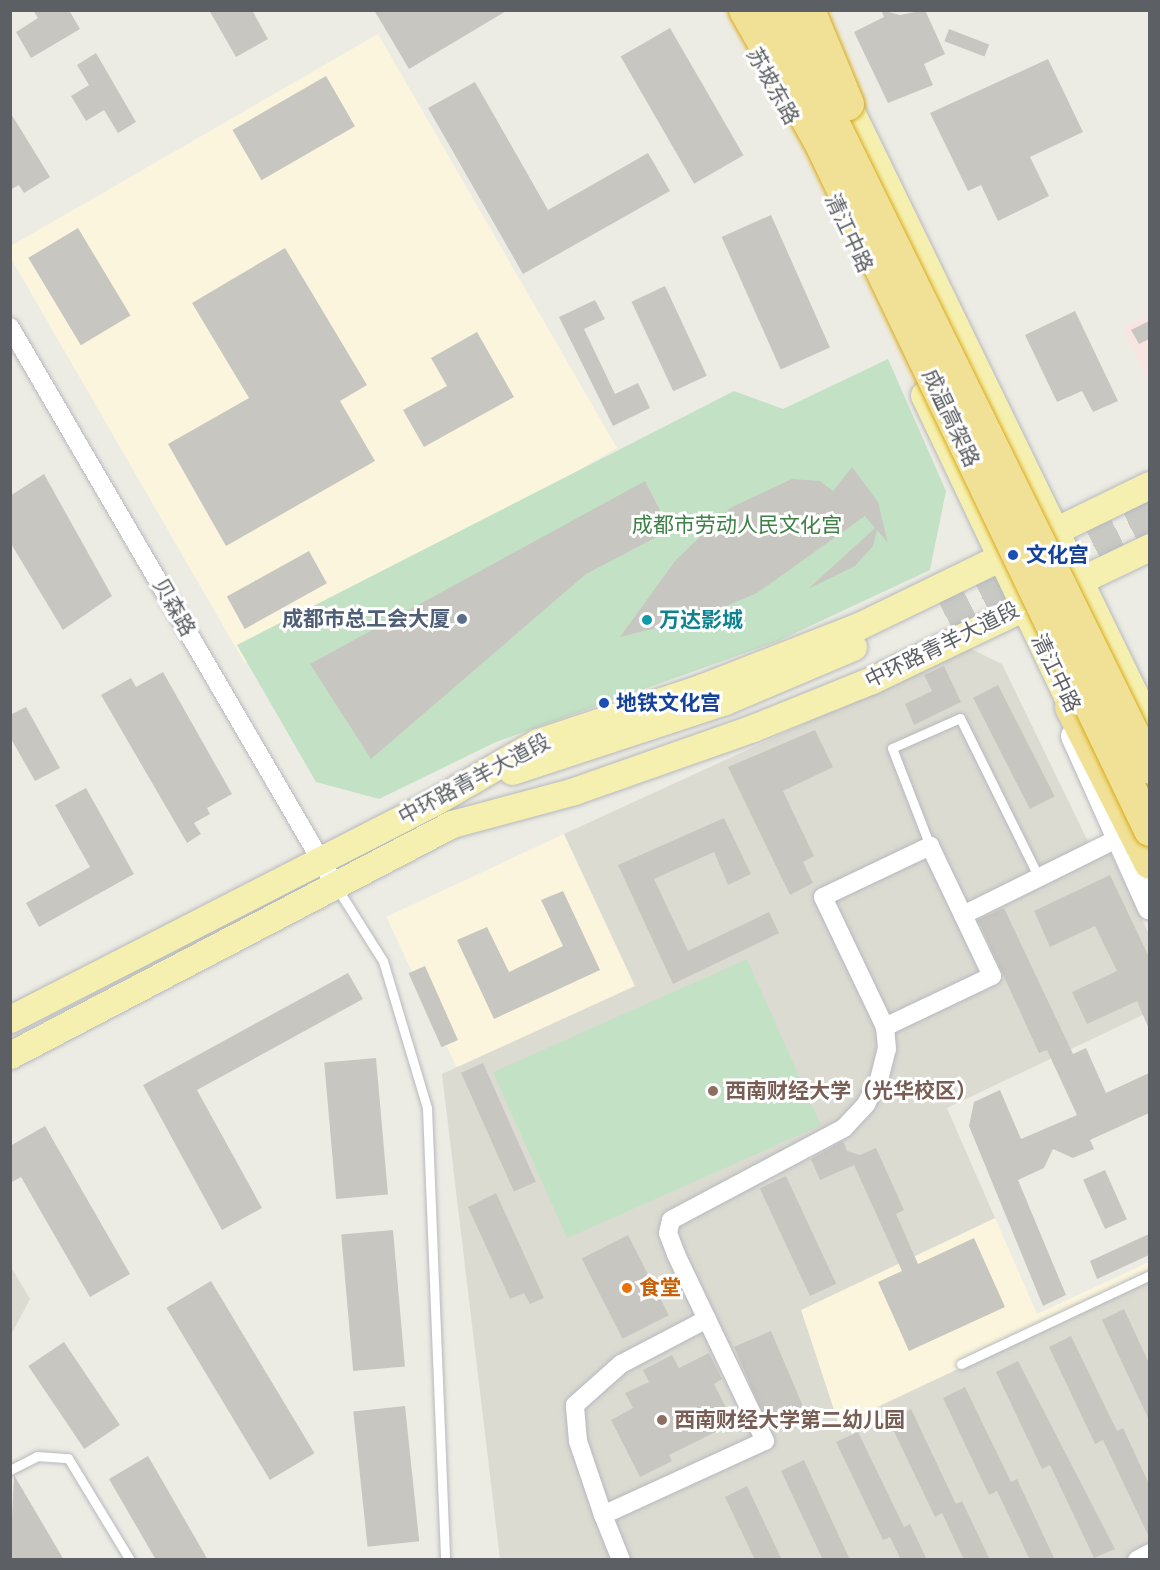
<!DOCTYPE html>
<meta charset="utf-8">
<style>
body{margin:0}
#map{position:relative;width:1160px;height:1570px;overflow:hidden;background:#edece4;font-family:Signika,"Noto Sans SC",sans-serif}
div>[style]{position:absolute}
.commercial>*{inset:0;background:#faf5dc;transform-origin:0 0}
.education>*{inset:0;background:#dcdbd2}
.medical>*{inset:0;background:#f8e5e2}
.green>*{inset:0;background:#c3e2c5;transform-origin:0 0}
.building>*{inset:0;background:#c8c6c1;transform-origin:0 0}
.primary-tunnel>*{height:27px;margin-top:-13.5px;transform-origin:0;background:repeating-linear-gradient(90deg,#c9c9c4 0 27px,transparent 0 41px)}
.roads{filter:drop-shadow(0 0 2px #b6b9bd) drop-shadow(0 0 2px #b6b9bd)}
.lane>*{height:9px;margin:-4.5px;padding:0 4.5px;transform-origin:4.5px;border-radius:4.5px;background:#fff}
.street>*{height:18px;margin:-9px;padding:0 9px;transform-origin:9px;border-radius:9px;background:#fff}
.secondary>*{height:24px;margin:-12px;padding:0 12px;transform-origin:12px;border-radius:12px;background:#fff}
.primary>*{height:27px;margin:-13.5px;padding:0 13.5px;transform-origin:13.5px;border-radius:13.5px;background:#f6f0b0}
.highway>*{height:32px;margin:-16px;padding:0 16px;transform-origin:16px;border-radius:16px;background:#f1e197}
.bridges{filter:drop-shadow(0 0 2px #d8aa19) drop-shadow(0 0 2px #d8aa19)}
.highway-bridge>*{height:32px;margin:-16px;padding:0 16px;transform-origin:16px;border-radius:16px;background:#f1e197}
.dots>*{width:16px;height:16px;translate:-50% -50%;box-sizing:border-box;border:3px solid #fff;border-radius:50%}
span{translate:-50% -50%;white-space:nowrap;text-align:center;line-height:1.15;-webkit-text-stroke:6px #fff;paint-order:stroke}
.street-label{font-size:21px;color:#5c5f63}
.park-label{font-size:21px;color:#3e8046}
.transit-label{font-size:21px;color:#164399;font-weight:700}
.left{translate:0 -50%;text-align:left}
.service-label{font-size:21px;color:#4e5e75;font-weight:700}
.right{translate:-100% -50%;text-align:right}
.culture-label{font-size:21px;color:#0d838f;font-weight:700}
.education-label{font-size:21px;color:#785e54;font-weight:700}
.food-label{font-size:21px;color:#c56008;font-weight:700}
.frame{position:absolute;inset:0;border:12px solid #5c5f63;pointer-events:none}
</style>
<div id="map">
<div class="commercial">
<div style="left:378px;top:34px;width:478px;height:430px;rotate:60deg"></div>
<div style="left:564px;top:834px;width:168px;height:196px;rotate:65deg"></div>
<div style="clip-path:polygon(995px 1218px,1037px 1314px,1149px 1262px,1149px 1279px,839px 1426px,801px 1310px)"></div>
</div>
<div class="education">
<div style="clip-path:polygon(969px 648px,1002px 664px,1096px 858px,1110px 852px,1149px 934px,1149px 1012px,947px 1108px,995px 1218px,801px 1310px,839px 1425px,1149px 1279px,1149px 1559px,500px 1559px,442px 1074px,635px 986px,564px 834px)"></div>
<div style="clip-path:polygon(11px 1267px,30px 1299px,11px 1335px)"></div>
</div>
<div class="medical">
<div style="clip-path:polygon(1149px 314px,1149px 382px,1123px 328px)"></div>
</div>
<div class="green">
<div style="clip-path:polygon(888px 359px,946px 491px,930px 570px,776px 642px,496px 742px,379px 799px,316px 782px,237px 645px,734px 391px,783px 409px)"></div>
<div style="left:747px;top:959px;width:182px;height:278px;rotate:66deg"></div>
</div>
<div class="building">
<div style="clip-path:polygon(33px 10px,69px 10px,80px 29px,31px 58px,16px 32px,38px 18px)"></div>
<div style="clip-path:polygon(209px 10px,252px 10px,268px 39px,236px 57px)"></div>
<div style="clip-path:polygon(374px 10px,508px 10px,409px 69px)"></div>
<div style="clip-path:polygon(881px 10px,900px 15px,925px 10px,945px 54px,924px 64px,933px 85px,888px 103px,854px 32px,884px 17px)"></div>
<div style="left:670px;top:28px;width:147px;height:57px;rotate:60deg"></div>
<div style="left:949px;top:29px;width:43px;height:13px;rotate:21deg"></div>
<div style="clip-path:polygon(96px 53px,136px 122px,118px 133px,104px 110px,86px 121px,71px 96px,89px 85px,77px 65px)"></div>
<div style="clip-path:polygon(1048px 59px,1083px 132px,1030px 157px,1049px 196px,998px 221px,981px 185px,968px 191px,930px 113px)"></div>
<div style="left:326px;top:76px;width:58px;height:108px;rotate:60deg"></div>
<div style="clip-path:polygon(475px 82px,548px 210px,648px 153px,670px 191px,523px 274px,428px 108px)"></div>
<div style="clip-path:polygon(10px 112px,50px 177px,24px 193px,19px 185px,10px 190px)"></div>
<div style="left:771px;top:215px;width:145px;height:54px;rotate:66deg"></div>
<div style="left:78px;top:228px;width:102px;height:58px;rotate:59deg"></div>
<div style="clip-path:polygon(285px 248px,367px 385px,340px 401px,375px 461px,226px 546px,168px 444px,249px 398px,192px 303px)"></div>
<div style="left:665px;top:286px;width:99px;height:37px;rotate:65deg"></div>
<div style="clip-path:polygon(595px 300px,605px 319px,584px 329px,615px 394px,638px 383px,650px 408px,613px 426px,559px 317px)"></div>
<div style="clip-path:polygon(1075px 311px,1118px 401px,1093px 412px,1082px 391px,1057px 402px,1025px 335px)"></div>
<div style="clip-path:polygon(1149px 321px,1149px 339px,1139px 344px,1131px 330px)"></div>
<div style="clip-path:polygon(477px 332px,514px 397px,424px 447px,403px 410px,447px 386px,431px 358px)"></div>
<div style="clip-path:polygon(852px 467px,878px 502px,888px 543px,877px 530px,873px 546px,855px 566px,808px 589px,875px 528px,865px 516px,757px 593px,700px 617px,620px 637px,675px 561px,730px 508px,792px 479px,820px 481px,833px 491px)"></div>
<div style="clip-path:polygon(44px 474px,112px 596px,63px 630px,10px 542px,10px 496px)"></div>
<div style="clip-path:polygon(645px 481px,670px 530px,586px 574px,371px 759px,310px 664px)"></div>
<div style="left:309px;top:551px;width:37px;height:94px;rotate:61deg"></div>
<div style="clip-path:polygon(944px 666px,961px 702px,914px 725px,905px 704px,932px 691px,924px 675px)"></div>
<div style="clip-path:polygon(163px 672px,232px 794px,207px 808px,210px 814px,194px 823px,201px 834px,187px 843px,101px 695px,131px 678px,136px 687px)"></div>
<div style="left:998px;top:685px;width:125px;height:28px;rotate:63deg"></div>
<div style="clip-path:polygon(26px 707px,60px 768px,35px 781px,10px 737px,10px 715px)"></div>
<div style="clip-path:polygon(815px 730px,833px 767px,783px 791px,814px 856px,803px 862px,813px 883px,790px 895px,728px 767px)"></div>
<div style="clip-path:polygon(86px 788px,134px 874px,39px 927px,26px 903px,90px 867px,55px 805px)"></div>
<div style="clip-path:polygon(724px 818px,751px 874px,728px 885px,714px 852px,654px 879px,688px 951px,769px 912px,779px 933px,673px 984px,618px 865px)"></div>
<div style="clip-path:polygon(1110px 875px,1149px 957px,1149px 1029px,1137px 1001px,1087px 1024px,1072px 992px,1117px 971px,1095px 926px,1050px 947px,1034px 911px)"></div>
<div style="clip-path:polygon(563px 891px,600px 970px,494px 1019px,457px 940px,487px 927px,509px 972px,563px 946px,541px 900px)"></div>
<div style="clip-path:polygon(1004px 908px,1073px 1054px,1086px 1048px,1106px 1093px,1149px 1073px,1149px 1113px,1090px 1140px,1094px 1149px,1073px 1158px,1053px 1149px,1044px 1168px,1018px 1180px,1066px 1295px,1043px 1306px,969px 1126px,974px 1102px,1000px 1090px,1021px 1139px,1077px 1115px,1047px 1050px,1039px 1053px,978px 920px)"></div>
<div style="left:425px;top:966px;width:81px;height:18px;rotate:66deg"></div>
<div style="clip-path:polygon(348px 973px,363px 999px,197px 1090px,262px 1208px,222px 1230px,143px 1085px)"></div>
<div style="left:376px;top:1058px;width:137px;height:52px;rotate:85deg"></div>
<div style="left:483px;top:1063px;width:130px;height:24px;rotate:66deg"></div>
<div style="clip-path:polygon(45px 1126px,130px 1274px,90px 1297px,21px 1177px,10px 1183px,10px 1146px)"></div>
<div style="clip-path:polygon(843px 1141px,847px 1151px,860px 1155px,876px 1148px,904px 1210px,896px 1214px,918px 1264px,974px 1238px,1005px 1307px,909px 1351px,878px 1282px,902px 1271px,854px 1165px,820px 1180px,811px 1159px)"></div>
<div style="left:1105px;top:1170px;width:54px;height:24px;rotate:66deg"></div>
<div style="left:786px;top:1176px;width:119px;height:29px;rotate:65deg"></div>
<div style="clip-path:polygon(496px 1193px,544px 1298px,530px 1304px,524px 1293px,510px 1299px,468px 1207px)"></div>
<div style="left:393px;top:1230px;width:137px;height:52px;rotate:85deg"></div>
<div style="clip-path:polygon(1149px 1234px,1149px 1255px,1097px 1279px,1090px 1261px)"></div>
<div style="left:628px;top:1235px;width:90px;height:52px;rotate:63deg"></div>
<div style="left:211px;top:1281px;width:201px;height:52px;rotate:59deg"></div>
<div style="clip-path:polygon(1124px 1309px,1149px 1363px,1149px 1420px,1102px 1320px)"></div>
<div style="left:771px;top:1331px;width:88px;height:40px;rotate:67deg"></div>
<div style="clip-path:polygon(1071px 1336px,1117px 1431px,1123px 1428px,1149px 1484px,1149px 1537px,1103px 1440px,1095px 1444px,1049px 1347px)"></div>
<div style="left:64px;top:1342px;width:100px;height:43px;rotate:56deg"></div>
<div style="clip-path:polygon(709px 1353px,722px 1379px,714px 1384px,734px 1423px,669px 1455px,672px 1461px,640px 1477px,611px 1420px,633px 1408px,625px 1393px,649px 1382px,643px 1370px,672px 1355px,679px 1368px)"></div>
<div style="clip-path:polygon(1018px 1361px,1115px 1549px,1094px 1558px,1050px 1465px,1042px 1469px,996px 1372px)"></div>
<div style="clip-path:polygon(965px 1387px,1011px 1482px,1017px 1479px,1055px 1560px,1030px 1560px,997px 1491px,989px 1495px,943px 1398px)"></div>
<div style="left:405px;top:1406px;width:136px;height:52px;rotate:84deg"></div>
<div style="clip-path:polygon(911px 1409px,956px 1504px,962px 1501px,990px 1560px,964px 1560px,942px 1513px,935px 1517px,888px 1419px)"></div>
<div style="clip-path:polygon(858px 1432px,904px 1527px,910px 1524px,927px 1560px,901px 1560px,890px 1537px,883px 1540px,836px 1442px)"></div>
<div style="clip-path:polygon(148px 1456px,208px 1560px,156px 1560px,109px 1479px)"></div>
<div style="clip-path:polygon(804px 1460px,850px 1560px,823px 1560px,781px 1471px)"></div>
<div style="clip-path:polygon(14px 1475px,64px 1560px,10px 1560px)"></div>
<div style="clip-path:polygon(747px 1486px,782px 1560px,755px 1560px,725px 1497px)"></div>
</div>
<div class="primary-tunnel">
<div style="left:940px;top:604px;width:232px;rotate:-25.2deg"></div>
<div style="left:949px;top:622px;width:223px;rotate:-25.5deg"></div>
</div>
<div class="roads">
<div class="lane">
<div style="left:930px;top:846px;width:105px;rotate:-111.2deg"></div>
<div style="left:892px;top:748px;width:74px;rotate:-23.8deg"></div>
<div style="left:960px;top:718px;width:178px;rotate:63.7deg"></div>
<div style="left:337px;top:888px;width:86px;rotate:57.8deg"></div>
<div style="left:383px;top:961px;width:153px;rotate:73.3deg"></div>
<div style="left:427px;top:1108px;width:452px;rotate:87.7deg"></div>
<div style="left:961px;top:1364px;width:209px;rotate:-25.2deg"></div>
<div style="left:10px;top:1470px;width:30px;rotate:-27deg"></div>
<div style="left:37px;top:1456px;width:31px;rotate:4deg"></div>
<div style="left:68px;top:1458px;width:119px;rotate:58.7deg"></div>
</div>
<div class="street">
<div style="left:10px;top:327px;width:649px;rotate:59.76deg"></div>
<div style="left:930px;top:846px;width:144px;rotate:64.5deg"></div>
<div style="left:992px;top:976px;width:119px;rotate:154.5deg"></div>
<div style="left:885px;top:1027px;width:144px;rotate:-115.5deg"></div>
<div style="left:823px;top:897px;width:119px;rotate:-25.5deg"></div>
<div style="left:963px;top:915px;width:172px;rotate:-26.3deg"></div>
<div style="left:603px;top:1515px;width:78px;rotate:-108.7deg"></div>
<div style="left:578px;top:1441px;width:36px;rotate:-95deg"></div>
<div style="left:575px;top:1405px;width:62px;rotate:-41.7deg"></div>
<div style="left:621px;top:1364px;width:97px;rotate:-27.6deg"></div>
<div style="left:621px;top:1560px;width:48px;rotate:-111.8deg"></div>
<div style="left:603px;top:1515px;width:178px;rotate:-24.6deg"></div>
<div style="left:765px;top:1441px;width:207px;rotate:-115.5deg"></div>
<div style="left:676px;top:1254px;width:22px;rotate:-111deg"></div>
<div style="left:668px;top:1233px;width:13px;rotate:-77deg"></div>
<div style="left:671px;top:1220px;width:196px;rotate:-28deg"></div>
<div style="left:844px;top:1128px;width:33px;rotate:-47deg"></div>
<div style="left:866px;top:1104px;width:27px;rotate:-62deg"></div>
<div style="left:879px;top:1080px;width:32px;rotate:-76deg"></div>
<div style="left:887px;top:1049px;width:22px;rotate:-95deg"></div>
<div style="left:1137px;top:1560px;width:15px;rotate:-28deg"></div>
</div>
<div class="secondary">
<div style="left:1073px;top:736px;width:188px;rotate:65.9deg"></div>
</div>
<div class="primary">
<div style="left:838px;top:85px;width:713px;rotate:64.05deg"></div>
<div style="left:924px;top:395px;width:366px;rotate:64.6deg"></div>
<div style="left:512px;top:771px;width:224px;rotate:-18.2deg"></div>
<div style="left:725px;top:701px;width:139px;rotate:-22.9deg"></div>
<div style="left:10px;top:1019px;width:476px;rotate:-27.1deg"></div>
<div style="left:434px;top:802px;width:120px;rotate:-30deg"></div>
<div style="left:538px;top:742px;width:174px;rotate:-18.4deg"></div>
<div style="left:703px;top:687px;width:168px;rotate:-21.4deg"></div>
<div style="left:859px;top:626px;width:323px;rotate:-25.9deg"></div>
<div style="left:10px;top:1055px;width:499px;rotate:-27.6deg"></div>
<div style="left:452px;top:824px;width:126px;rotate:-15.1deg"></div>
<div style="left:574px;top:791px;width:190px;rotate:-19.4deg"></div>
<div style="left:753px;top:728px;width:128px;rotate:-22deg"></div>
<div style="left:872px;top:680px;width:308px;rotate:-25.6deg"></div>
</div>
<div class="highway">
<div style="left:1071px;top:707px;width:175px;rotate:63.1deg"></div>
</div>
</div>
<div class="bridges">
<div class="highway-bridge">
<div style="left:745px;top:10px;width:152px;rotate:60.4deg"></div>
<div style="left:820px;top:142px;width:763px;rotate:64.38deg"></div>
<div style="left:778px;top:10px;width:844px;rotate:63.86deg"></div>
<div style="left:809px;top:10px;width:102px;rotate:67.5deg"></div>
</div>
</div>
<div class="dots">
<div style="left:1013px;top:555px;background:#1a4fb4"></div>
<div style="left:462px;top:619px;background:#5c6f8a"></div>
<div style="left:647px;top:620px;background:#0f9aa8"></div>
<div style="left:604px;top:703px;background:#1a4fb4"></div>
<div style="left:713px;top:1091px;background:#8d6e63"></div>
<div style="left:627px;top:1288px;background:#e8710a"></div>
<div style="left:662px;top:1420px;background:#8d6e63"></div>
</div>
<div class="street-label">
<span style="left:773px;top:86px;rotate:61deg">苏坡东路</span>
<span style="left:849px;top:233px;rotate:65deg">清江中路</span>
<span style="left:951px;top:418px;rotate:65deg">成温高架路</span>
<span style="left:174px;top:607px;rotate:60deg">贝森路</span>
<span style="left:942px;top:645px;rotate:-26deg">中环路青羊大道段</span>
<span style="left:1056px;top:673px;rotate:64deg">清江中路</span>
<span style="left:474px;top:779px;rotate:-28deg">中环路青羊大道段</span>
</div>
<div class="park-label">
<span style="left:737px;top:525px">成都市劳动人民文化宫</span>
</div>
<div class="transit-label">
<span class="left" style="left:1026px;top:555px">文化宫</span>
<span class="left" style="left:616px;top:703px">地铁文化宫</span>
</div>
<div class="service-label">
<span class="right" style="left:450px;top:619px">成都市总工会大厦</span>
</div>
<div class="culture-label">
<span class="left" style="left:659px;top:620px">万达影城</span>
</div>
<div class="education-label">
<span class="left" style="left:725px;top:1091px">西南财经大学（光华校区）</span>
<span class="left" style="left:674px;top:1420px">西南财经大学第二幼儿园</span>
</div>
<div class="food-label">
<span class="left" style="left:639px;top:1288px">食堂</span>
</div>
<div class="frame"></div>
</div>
